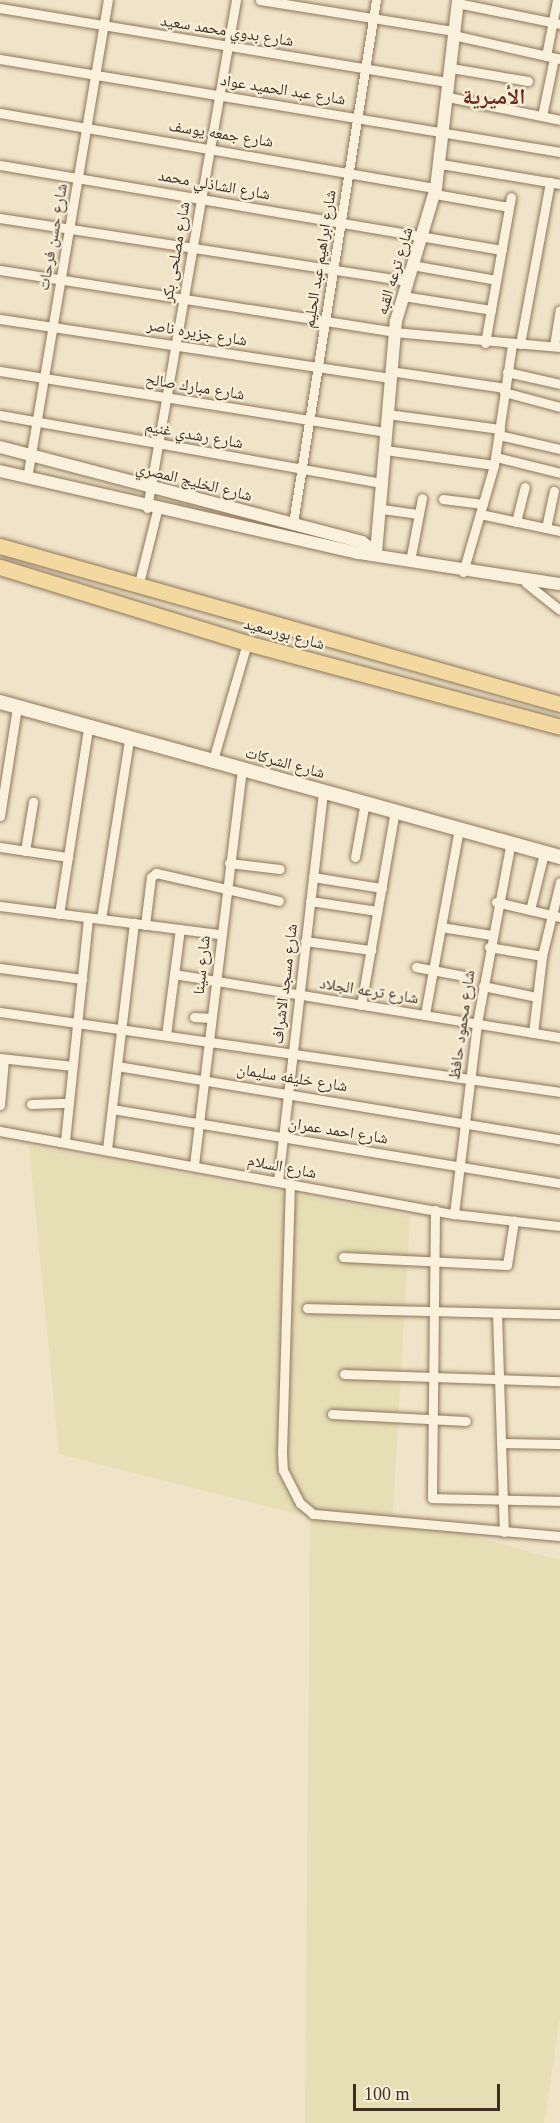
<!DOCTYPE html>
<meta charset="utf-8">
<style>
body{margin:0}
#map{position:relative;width:560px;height:2123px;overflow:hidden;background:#f0e4c8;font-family:"Times New Roman","Noto Naskh Arabic",serif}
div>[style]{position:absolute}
.farmland>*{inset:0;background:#e6deb5}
.roads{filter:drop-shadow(0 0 2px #8d765c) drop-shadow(0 0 2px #8d765c)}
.minor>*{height:9px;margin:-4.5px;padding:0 4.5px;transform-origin:4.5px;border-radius:4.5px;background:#faf1dc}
.tertiary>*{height:12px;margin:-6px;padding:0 6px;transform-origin:6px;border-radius:6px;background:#faf1dc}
.secondary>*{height:14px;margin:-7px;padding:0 7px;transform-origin:7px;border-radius:7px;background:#faf1dc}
.primary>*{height:15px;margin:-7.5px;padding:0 7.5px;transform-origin:7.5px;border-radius:7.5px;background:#f3d9a0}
span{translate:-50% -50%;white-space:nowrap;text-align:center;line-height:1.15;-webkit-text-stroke:4.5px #f7eed8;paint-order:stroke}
.street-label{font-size:16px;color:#3d2e20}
.district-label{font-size:22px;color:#6b2e1e;font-weight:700}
.scale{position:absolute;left:353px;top:2084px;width:147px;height:27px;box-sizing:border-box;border:3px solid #3d2e20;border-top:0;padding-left:8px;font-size:18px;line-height:21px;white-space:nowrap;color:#3d2e20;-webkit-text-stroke:4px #f7eed8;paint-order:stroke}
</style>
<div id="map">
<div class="farmland">
<div style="clip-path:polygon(29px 1146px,410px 1216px,393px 1514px,560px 1560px,560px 2017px,544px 2123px,305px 2123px,310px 1517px,59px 1454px)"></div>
</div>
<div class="roads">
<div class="minor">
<div style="left:260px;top:0;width:195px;rotate:9.1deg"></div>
<div style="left:457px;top:3px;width:105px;rotate:11.5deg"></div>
<div style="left:0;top:8px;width:455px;rotate:9.4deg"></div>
<div style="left:453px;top:35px;width:110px;rotate:12.6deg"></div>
<div style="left:546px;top:56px;width:57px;rotate:-78.9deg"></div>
<div style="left:0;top:59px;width:568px;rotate:9.43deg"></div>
<div style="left:451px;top:68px;width:78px;rotate:9.6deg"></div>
<div style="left:448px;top:97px;width:114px;rotate:11.6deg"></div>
<div style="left:0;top:113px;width:442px;rotate:9.8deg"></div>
<div style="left:542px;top:116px;width:59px;rotate:-78.3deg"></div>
<div style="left:441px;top:164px;width:121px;rotate:9.5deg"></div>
<div style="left:0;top:165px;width:509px;rotate:9.61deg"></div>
<div style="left:435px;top:194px;width:75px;rotate:10deg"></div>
<div style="left:0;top:218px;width:411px;rotate:8.8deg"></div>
<div style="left:412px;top:265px;width:85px;rotate:10.1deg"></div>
<div style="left:0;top:270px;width:399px;rotate:8.9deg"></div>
<div style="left:394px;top:332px;width:167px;rotate:5.2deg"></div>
<div style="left:403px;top:296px;width:89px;rotate:9deg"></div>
<div style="left:0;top:319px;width:393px;rotate:8.6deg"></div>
<div style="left:485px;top:343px;width:148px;rotate:-79.9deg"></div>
<div style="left:520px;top:344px;width:165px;rotate:-79.5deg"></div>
<div style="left:554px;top:346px;width:36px;rotate:-81deg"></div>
<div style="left:0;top:371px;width:391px;rotate:9deg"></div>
<div style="left:390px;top:371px;width:116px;rotate:8.4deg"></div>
<div style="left:507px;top:372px;width:54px;rotate:12.8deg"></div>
<div style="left:504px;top:392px;width:58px;rotate:15deg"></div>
<div style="left:387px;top:414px;width:114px;rotate:7.6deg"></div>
<div style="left:0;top:415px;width:389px;rotate:10.1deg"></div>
<div style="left:499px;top:435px;width:63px;rotate:12.9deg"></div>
<div style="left:385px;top:450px;width:110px;rotate:7.8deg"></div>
<div style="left:496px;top:457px;width:66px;rotate:14deg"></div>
<div style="left:27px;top:478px;width:485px;rotate:-80.4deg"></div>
<div style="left:443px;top:499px;width:40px;rotate:7.1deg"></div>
<div style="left:147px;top:508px;width:516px;rotate:-80.06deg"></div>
<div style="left:382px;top:509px;width:37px;rotate:8deg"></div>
<div style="left:480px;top:514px;width:82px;rotate:12deg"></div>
<div style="left:516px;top:522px;width:36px;rotate:-76deg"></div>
<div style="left:293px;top:523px;width:530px;rotate:-80.98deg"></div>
<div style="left:546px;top:528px;width:38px;rotate:-78deg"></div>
<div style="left:410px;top:561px;width:64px;rotate:-79.2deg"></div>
<div style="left:463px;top:572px;width:111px;rotate:-73.8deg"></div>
<div style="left:494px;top:465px;width:122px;rotate:-81.5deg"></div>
<div style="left:526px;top:583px;width:43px;rotate:38.5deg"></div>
<div style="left:138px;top:587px;width:78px;rotate:-76deg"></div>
<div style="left:213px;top:760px;width:122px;rotate:-73.8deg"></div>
<div style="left:0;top:816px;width:109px;rotate:-81.1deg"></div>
<div style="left:0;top:847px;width:69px;rotate:8.4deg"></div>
<div style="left:25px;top:851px;width:50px;rotate:-80.7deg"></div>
<div style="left:355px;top:857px;width:56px;rotate:-79.7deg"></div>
<div style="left:229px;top:863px;width:51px;rotate:6.7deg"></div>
<div style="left:313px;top:877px;width:70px;rotate:9.1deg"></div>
<div style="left:310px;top:901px;width:68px;rotate:8.5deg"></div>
<div style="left:496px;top:902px;width:66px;rotate:13.2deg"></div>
<div style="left:0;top:906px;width:222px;rotate:7.3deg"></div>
<div style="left:530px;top:910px;width:59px;rotate:-76.2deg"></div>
<div style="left:59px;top:914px;width:188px;rotate:-81.1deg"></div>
<div style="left:101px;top:919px;width:181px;rotate:-81.1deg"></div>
<div style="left:145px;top:925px;width:48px;rotate:-82.9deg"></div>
<div style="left:151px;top:877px;width:6px;rotate:-39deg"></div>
<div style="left:156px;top:873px;width:126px;rotate:12.8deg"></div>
<div style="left:441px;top:927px;width:51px;rotate:9.1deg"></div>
<div style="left:305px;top:941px;width:67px;rotate:7.8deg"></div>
<div style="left:489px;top:947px;width:54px;rotate:9.6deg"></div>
<div style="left:416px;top:967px;width:49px;rotate:10.6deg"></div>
<div style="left:0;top:968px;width:83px;rotate:7.6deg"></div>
<div style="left:174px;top:974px;width:391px;rotate:9.3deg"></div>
<div style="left:483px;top:986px;width:54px;rotate:11.7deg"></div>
<div style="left:361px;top:1005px;width:198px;rotate:-80.1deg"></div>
<div style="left:0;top:1012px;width:566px;rotate:8.13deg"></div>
<div style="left:425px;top:1014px;width:189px;rotate:-79.6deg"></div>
<div style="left:194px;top:1017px;width:17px;rotate:3deg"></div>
<div style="left:533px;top:1033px;width:78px;rotate:-83.3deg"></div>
<div style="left:542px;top:956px;width:76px;rotate:-76.3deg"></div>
<div style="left:166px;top:1035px;width:107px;rotate:-82.5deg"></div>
<div style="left:0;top:1058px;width:73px;rotate:6.3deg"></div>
<div style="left:117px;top:1066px;width:449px;rotate:9.4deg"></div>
<div style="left:31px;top:1104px;width:38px;rotate:-2deg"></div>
<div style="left:0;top:1105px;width:46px;rotate:-85deg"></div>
<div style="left:112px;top:1109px;width:454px;rotate:9.4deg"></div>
<div style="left:0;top:1131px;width:462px;rotate:10.4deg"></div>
<div style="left:454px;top:1214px;width:107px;rotate:6.5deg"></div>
<div style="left:65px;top:1141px;width:225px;rotate:-84.1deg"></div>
<div style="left:107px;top:1149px;width:228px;rotate:-83.2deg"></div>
<div style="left:194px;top:1165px;width:400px;rotate:-83.1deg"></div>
<div style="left:278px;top:1181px;width:393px;rotate:-83.4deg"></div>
<div style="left:290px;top:1183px;width:270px;rotate:91.7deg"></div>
<div style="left:282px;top:1453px;width:17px;rotate:87deg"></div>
<div style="left:283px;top:1470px;width:37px;rotate:63deg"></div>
<div style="left:300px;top:1503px;width:17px;rotate:40deg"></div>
<div style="left:313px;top:1514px;width:248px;rotate:5.1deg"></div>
<div style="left:435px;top:1210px;width:288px;rotate:90.6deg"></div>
<div style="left:432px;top:1498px;width:128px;rotate:1.3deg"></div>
<div style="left:454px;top:1214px;width:192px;rotate:-83.1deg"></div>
<div style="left:477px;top:1023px;width:184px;rotate:-79.4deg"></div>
<div style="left:343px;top:1257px;width:164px;rotate:2.8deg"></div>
<div style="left:507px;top:1265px;width:45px;rotate:-81deg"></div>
<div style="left:307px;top:1308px;width:253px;rotate:1.4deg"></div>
<div style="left:497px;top:1313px;width:219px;rotate:88.2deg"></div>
<div style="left:344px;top:1374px;width:216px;rotate:1.9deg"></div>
<div style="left:332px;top:1414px;width:134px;rotate:3deg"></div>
<div style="left:501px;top:1443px;width:59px;rotate:1deg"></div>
</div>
<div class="tertiary">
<div style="left:0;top:447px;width:374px;rotate:14.7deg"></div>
<div style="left:362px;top:542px;width:18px;rotate:38deg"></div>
<div style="left:0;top:471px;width:368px;rotate:12.9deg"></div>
<div style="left:359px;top:553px;width:203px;rotate:8.8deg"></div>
<div style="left:376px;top:553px;width:233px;rotate:-85.1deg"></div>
<div style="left:396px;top:321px;width:139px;rotate:-73.3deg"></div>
<div style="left:436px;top:188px;width:189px;rotate:-83.3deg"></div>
</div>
<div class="secondary">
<div style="left:0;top:702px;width:581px;rotate:15.47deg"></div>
</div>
<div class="primary">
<div style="left:0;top:546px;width:582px;rotate:15.76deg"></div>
<div style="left:0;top:567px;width:258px;rotate:17.1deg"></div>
<div style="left:247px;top:643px;width:324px;rotate:15deg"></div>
</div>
</div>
<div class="street-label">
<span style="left:227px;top:31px;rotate:9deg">شارع بدوي محمد سعيد</span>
<span style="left:283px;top:90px;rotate:9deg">شارع عبد الحميد عواد</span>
<span style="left:221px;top:134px;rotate:9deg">شارع جمعه يوسف</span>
<span style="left:214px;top:185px;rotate:10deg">شارع الشاذلي محمد</span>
<span style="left:53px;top:237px;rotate:-80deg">شارع حسن فرحات</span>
<span style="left:176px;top:252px;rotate:-80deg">شارع مصلحى بكر</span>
<span style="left:320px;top:259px;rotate:-81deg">شارع ابراهيم عبد الحليم</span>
<span style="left:395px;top:271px;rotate:-73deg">شارع ترعه القبه</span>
<span style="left:197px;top:333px;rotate:9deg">شارع جزيره ناصر</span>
<span style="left:195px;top:387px;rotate:9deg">شارع مبارك صالح</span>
<span style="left:194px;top:435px;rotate:10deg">شارع رشدي غنيم</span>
<span style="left:194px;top:482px;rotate:14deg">شارع الخليج المصري</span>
<span style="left:284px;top:634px;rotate:15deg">شارع بورسعيد</span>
<span style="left:285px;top:763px;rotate:15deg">شارع الشركات</span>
<span style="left:202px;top:965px;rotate:-84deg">شارع سينا</span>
<span style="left:285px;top:984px;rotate:-83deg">شارع مسجد الاشراف</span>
<span style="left:369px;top:991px;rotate:9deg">شارع ترعه الجلاد</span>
<span style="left:462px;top:1025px;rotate:-82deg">شارع محمود حافظ</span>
<span style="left:292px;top:1078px;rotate:9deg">شارع خليفه سليمان</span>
<span style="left:338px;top:1131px;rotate:9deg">شارع احمد عمران</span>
<span style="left:282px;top:1167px;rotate:11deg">شارع السلام</span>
</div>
<div class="district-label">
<span style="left:494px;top:97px">الأميرية</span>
</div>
<div class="scale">100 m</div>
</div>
